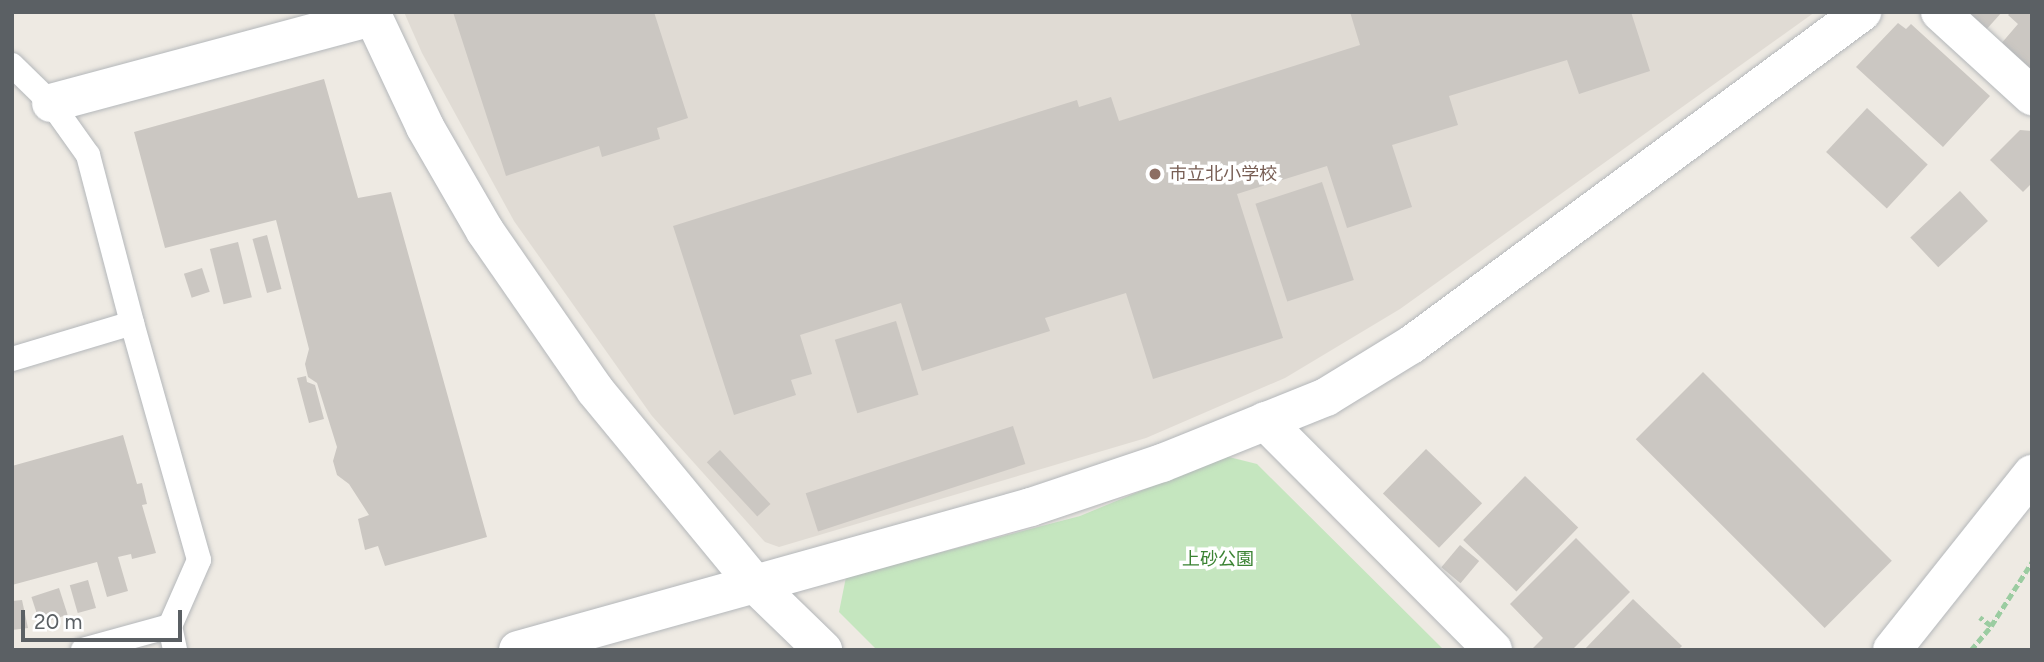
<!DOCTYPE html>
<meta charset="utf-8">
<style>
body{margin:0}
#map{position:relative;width:2044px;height:662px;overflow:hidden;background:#eeeae3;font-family:Figtree,"Noto Sans JP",sans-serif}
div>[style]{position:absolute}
.education>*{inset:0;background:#e0dbd4}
.green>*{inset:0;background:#c5e6bf}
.building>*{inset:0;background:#cbc7c2;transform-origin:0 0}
.path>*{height:4.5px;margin-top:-2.25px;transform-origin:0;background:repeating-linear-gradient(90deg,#9bcca1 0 7px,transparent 0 10.5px)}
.roads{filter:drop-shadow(0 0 2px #b4b7ba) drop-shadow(0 0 2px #b4b7ba)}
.service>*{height:24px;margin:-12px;padding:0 12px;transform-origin:12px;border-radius:12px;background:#fff}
.minor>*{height:38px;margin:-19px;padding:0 19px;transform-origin:19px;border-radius:19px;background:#fff}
.dots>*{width:19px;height:19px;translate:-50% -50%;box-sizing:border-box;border:4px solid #fff;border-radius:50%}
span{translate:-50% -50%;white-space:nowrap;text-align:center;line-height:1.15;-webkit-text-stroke:7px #fff;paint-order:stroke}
.education-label{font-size:18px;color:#785e54}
.left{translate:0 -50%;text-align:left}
.park-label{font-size:18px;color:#3b8333}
.frame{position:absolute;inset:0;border:14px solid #5b6064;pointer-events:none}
.scale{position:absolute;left:21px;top:610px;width:161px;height:32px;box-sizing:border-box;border:4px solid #5b6064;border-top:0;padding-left:9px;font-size:21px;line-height:24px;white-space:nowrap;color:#5b6064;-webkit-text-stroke:5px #fff;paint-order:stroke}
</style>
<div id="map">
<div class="education">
<div style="clip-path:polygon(404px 12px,1815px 12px,1400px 309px,1285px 378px,1146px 438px,779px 547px,765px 542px,652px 416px,514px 221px,422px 53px)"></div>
</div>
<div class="green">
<div style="clip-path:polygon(1225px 456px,1257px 464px,1444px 650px,877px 650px,839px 612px,846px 577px,1080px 516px)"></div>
</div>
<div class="building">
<div style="clip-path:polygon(453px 12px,654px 12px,688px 118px,657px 128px,660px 139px,602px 157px,599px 146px,506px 176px)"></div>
<div style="clip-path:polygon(1350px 12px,1631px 12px,1650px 71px,1579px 94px,1567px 60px,1449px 96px,1458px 125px,1392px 145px,1412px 207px,1347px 228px,1327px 166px,1237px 194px,1283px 338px,1153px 379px,1126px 293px,1045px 318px,1050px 331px,922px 371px,901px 303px,800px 335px,812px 374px,791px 380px,796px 395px,734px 415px,673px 226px,1077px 100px,1079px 107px,1111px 97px,1119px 121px,1360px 45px)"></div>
<div style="clip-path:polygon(1965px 12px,2002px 12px,1985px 31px)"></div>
<div style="clip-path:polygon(2011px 12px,2032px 12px,2032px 68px,2029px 71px,2000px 45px,2018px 24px,2008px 15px)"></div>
<div style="clip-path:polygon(1898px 23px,1906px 29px,1911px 24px,1990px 96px,1943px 147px,1856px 67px)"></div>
<div style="clip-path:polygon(324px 79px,358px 198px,391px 192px,487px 537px,385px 566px,378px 546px,365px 550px,358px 519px,369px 515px,349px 484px,337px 475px,333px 461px,337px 447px,317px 383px,308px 377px,305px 364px,309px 349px,276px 220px,165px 248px,134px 132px)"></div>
<div style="left:1867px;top:108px;width:83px;height:60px;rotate:43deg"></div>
<div style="clip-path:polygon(2020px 130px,2032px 131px,2032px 183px,2023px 192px,1990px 160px)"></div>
<div style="left:1322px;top:182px;width:103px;height:70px;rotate:72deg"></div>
<div style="left:1960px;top:191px;width:41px;height:68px;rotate:47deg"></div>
<div style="left:267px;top:235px;width:56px;height:15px;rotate:75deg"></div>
<div style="left:238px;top:242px;width:57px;height:29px;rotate:76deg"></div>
<div style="left:202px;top:268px;width:25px;height:19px;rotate:72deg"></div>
<div style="left:896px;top:321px;width:77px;height:64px;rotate:73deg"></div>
<div style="left:1703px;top:372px;width:267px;height:95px;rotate:45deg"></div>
<div style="clip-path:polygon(306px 376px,307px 382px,315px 385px,324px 419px,309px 423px,297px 378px)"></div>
<div style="left:1013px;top:426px;width:40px;height:218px;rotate:72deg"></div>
<div style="clip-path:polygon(123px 435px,137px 484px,142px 483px,147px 504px,142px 505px,156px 553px,132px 559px,131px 554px,118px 557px,128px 591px,107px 597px,97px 562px,12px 585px,12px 466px)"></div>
<div style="left:1426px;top:449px;width:78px;height:62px;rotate:44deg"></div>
<div style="left:720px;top:450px;width:74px;height:18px;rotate:47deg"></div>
<div style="left:1525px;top:476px;width:74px;height:89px;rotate:44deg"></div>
<div style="clip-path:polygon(1576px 538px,1630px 592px,1572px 650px,1531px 650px,1543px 638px,1510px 604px)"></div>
<div style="left:1460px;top:545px;width:25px;height:29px;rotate:40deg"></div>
<div style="left:88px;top:580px;width:29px;height:19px;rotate:74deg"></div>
<div style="left:59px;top:588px;width:28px;height:29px;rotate:72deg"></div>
<div style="clip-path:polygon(1633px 599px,1682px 646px,1678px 650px,1584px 650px)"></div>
<div style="clip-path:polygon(22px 600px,28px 628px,12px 630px,12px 601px)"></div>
</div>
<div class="path">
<div style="left:1991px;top:626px;width:76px;rotate:-57.4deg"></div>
<div style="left:1971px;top:650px;width:31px;rotate:-50deg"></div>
<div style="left:1991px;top:626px;width:14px;rotate:-144deg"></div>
</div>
<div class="roads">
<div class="service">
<div style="left:12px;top:65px;width:54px;rotate:44.3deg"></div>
<div style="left:51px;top:103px;width:64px;rotate:54.6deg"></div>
<div style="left:88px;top:155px;width:174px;rotate:75.3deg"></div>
<div style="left:132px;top:323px;width:246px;rotate:74.2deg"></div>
<div style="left:199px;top:560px;width:72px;rotate:113.7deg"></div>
<div style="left:170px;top:626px;width:25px;rotate:78deg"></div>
<div style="left:12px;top:359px;width:125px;rotate:-16.7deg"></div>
<div style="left:83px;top:650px;width:90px;rotate:-15.4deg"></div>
</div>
<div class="minor">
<div style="left:371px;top:12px;width:127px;rotate:64.8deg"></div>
<div style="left:425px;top:127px;width:120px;rotate:60deg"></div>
<div style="left:485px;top:231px;width:193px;rotate:55.3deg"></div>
<div style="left:595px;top:390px;width:251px;rotate:50.5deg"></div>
<div style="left:755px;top:584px;width:95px;rotate:44.1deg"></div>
<div style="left:1940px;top:12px;width:125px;rotate:42.4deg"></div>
<div style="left:51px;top:103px;width:333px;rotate:-15deg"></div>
<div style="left:1265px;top:421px;width:323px;rotate:45.1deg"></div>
<div style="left:518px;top:650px;width:533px;rotate:-15.58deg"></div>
<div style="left:1031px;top:507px;width:138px;rotate:-18.6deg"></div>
<div style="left:1162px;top:463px;width:177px;rotate:-21.9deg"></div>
<div style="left:1326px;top:397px;width:100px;rotate:-31.5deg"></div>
<div style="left:1411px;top:345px;width:561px;rotate:-36.44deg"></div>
<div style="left:1892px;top:650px;width:225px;rotate:-51.5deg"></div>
</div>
</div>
<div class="dots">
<div style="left:1155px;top:174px;background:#8d6e63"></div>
</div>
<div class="education-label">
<span class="left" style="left:1169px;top:174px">市立北小学校</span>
</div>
<div class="park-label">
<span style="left:1218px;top:559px">上砂公園</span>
</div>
<div class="frame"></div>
<div class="scale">20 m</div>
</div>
